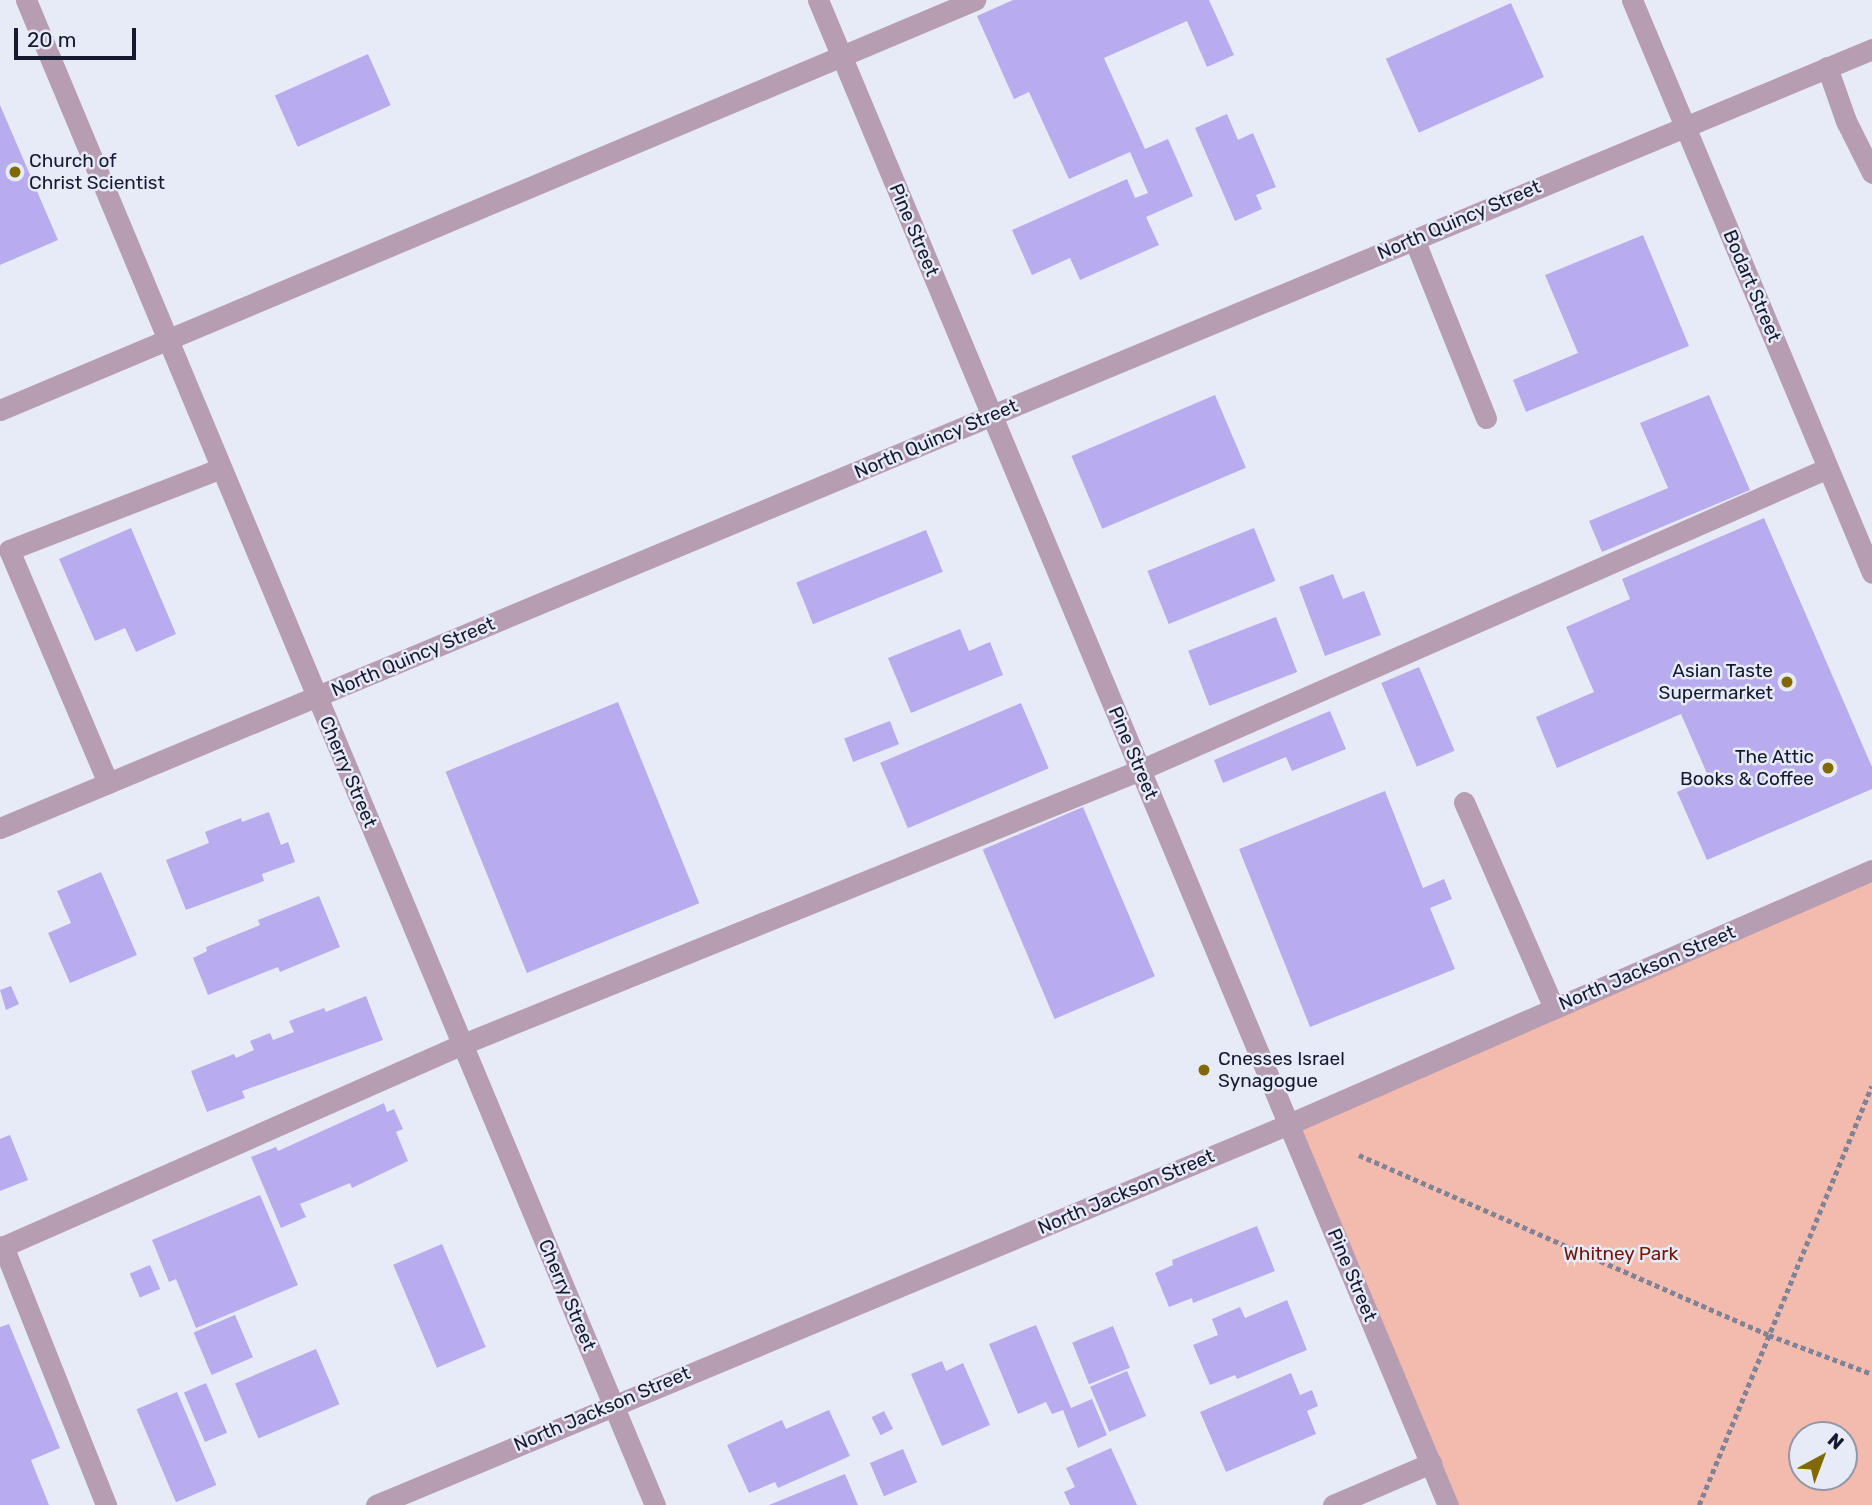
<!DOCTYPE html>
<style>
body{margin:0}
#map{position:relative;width:1872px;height:1505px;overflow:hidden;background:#e7ebf8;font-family:Rubik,sans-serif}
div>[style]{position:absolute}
.green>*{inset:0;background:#f3baae}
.building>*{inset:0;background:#b8acee;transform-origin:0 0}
.path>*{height:4.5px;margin-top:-2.25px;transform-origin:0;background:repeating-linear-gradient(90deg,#7f8395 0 5px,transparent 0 8.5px)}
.service>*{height:21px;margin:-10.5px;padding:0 10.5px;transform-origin:10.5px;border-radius:10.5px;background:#b79db2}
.minor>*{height:21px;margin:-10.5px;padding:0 10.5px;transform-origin:10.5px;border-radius:10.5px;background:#b79db2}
.dots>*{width:19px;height:19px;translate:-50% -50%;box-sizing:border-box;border:4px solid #e7ebf8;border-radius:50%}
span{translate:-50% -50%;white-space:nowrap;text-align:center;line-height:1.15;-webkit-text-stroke:5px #e7ebf8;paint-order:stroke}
.poi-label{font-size:19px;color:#151a31}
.left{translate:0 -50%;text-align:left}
.right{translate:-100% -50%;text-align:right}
.street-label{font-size:19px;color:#151a31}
.park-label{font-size:19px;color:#6f1708}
.north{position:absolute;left:1788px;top:1421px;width:70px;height:70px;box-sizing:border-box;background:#e7ebf8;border:2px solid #9397a8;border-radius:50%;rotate:41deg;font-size:19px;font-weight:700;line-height:28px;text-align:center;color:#151a31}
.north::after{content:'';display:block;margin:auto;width:24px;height:32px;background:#816800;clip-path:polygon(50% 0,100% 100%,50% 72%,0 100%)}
.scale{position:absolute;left:14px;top:28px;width:122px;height:32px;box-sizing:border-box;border:4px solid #151a31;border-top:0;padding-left:9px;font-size:21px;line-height:24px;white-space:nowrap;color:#151a31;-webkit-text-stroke:5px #e7ebf8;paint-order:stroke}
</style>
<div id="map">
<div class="green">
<div style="clip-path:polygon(evenodd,1872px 870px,1872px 1505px,1448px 1505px,1289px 1124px,1872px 870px,1802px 1435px,1844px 1435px,1844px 1477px,1802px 1477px,1802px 1435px)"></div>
</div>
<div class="building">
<div style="clip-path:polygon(1013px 0,1209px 0,1234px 55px,1207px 67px,1187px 21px,1104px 58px,1145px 149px,1168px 139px,1193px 196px,1146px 217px,1159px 245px,1080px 280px,1070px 258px,1032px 275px,1012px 230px,1127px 179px,1135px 198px,1148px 193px,1130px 152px,1069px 179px,1029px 92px,1014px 99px,977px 16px)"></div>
<div style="left:1511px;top:3px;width:81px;height:137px;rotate:66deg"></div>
<div style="left:368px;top:54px;width:56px;height:102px;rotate:66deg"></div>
<div style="clip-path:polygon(0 105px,58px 240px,0 265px)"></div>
<div style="clip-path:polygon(1227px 114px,1238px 140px,1253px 133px,1276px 187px,1256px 195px,1262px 209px,1235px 221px,1195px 128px)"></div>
<div style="clip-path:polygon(1643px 235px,1689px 346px,1526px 412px,1513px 380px,1578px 353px,1545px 275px)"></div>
<div style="left:1215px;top:395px;width:79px;height:156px;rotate:67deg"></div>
<div style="clip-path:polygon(1709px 395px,1750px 490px,1602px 552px,1589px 521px,1668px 488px,1640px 423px)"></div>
<div style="clip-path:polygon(1764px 518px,1872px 767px,1872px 789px,1707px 860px,1677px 792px,1709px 778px,1681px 714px,1557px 768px,1536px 717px,1594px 692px,1566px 627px,1630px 599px,1622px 579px)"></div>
<div style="clip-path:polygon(131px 528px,176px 634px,136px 652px,125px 628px,95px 641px,59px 559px)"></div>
<div style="left:1254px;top:528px;width:57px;height:115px;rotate:68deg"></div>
<div style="left:926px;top:530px;width:45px;height:140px;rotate:68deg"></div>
<div style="clip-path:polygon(1333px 574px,1343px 599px,1364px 591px,1381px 635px,1325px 656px,1299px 587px)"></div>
<div style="left:1276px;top:617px;width:59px;height:94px;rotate:69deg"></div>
<div style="clip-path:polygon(960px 629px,969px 651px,990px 642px,1003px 675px,911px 713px,888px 658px)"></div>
<div style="left:1419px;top:667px;width:91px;height:41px;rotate:67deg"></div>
<div style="left:618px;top:702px;width:217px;height:186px;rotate:68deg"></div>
<div style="left:1021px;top:703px;width:71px;height:153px;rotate:67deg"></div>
<div style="clip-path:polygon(1330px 711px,1346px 749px,1292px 771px,1286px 757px,1223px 783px,1214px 760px)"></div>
<div style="left:890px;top:721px;width:25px;height:49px;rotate:69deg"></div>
<div style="clip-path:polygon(1385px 791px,1423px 888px,1444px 879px,1452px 899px,1430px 908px,1455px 969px,1310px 1027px,1239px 849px)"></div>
<div style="left:1083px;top:807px;width:184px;height:109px;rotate:67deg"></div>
<div style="clip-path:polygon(269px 812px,281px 845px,288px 842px,295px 862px,262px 874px,264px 881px,186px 910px,166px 860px,209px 843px,205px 832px,241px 818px,242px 822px)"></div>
<div style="clip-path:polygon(101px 872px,137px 955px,70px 983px,48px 933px,71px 923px,57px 891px)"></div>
<div style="clip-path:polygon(319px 896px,340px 947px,280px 972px,278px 967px,208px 995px,193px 958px,207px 951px,206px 947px,260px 925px,258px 920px)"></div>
<div style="clip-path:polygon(11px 986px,19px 1004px,6px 1010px,0 990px)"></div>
<div style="clip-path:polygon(366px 996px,383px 1040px,242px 1091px,245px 1098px,207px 1112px,191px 1071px,234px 1054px,236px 1058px,254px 1050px,250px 1041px,270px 1033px,273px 1040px,294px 1032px,289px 1021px,324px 1008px,326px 1012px)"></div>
<div style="clip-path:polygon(384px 1103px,387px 1112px,394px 1109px,403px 1129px,396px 1132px,408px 1161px,352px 1188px,350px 1183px,300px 1204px,306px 1217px,281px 1228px,251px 1157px,276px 1147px,278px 1151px)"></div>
<div style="clip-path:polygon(10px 1135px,28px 1180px,0 1191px,0 1139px)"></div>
<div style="clip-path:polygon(260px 1195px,298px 1285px,196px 1328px,176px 1279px,169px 1282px,152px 1240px)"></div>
<div style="clip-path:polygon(1257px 1226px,1275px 1271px,1193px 1303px,1192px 1298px,1169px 1307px,1155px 1273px,1173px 1265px,1172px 1260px)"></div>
<div style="left:442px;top:1244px;width:112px;height:53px;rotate:67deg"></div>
<div style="left:150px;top:1265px;width:26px;height:22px;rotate:67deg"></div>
<div style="clip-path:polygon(1287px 1300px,1307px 1350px,1237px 1379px,1235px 1375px,1210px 1385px,1193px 1345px,1218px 1335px,1212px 1319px,1240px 1307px,1245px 1318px)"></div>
<div style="left:235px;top:1315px;width:46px;height:45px;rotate:67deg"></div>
<div style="clip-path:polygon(9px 1324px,60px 1448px,31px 1460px,49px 1505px,0 1505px,0 1327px)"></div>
<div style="clip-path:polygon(1036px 1325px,1071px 1408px,1092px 1399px,1107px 1435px,1078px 1448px,1063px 1410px,1052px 1414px,1046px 1402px,1018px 1414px,989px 1344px)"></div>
<div style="left:1113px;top:1326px;width:45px;height:44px;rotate:68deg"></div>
<div style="left:316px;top:1349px;width:60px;height:88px;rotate:67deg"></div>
<div style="clip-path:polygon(942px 1361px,946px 1371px,963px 1363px,990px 1425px,942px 1446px,911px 1374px)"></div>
<div style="left:1127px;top:1371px;width:49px;height:40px;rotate:67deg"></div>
<div style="clip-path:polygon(1291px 1373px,1300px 1395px,1312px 1390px,1318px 1406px,1307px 1411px,1316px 1434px,1226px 1472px,1200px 1412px)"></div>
<div style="left:206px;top:1383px;width:54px;height:24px;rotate:67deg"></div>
<div style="left:177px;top:1392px;width:101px;height:44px;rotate:67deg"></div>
<div style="clip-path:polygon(829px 1410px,850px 1456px,778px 1488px,775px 1482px,749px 1493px,727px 1445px,782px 1420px,786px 1429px)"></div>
<div style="left:884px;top:1411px;width:20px;height:14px;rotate:63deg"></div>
<div style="clip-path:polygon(1111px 1448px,1137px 1505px,1070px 1505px,1064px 1492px,1075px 1487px,1066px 1468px)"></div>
<div style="left:903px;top:1449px;width:36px;height:36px;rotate:67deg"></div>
<div style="clip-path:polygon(845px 1474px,858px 1505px,769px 1505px)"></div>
</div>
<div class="path">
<div style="left:1359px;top:1155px;width:448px;rotate:23.7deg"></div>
<div style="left:1769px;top:1335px;width:110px;rotate:20.7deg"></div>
<div style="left:1699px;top:1505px;width:453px;rotate:-67.6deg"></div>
</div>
<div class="service">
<div style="left:1827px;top:67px;width:57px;rotate:70.6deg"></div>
<div style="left:1846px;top:121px;width:58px;rotate:63.4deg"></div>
<div style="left:1414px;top:239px;width:193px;rotate:68.1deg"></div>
<div style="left:0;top:410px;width:1058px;rotate:-22.81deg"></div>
<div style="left:108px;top:783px;width:253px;rotate:-113deg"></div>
<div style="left:9px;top:550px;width:227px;rotate:-21.1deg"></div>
<div style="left:1464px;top:802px;width:225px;rotate:66.4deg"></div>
<div style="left:3px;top:1246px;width:279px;rotate:68.3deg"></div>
<div style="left:0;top:1248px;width:506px;rotate:-23.78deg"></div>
<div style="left:463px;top:1044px;width:730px;rotate:-22.03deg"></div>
<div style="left:1140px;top:770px;width:751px;rotate:-23.7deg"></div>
<div style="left:1333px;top:1505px;width:107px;rotate:-23.2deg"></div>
</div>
<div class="minor">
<div style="left:26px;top:0;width:1631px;rotate:67.32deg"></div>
<div style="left:818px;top:0;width:1632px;rotate:67.29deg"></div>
<div style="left:1632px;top:0;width:621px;rotate:67.27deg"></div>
<div style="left:0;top:828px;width:2028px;rotate:-22.59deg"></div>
<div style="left:376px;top:1505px;width:989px;rotate:-22.65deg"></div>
<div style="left:1289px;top:1124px;width:636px;rotate:-23.54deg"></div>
</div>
<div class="dots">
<div style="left:15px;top:172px;background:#816800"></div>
<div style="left:1787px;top:682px;background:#816800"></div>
<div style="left:1828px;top:768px;background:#816800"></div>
<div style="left:1204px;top:1070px;background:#816800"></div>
</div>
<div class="poi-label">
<span class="left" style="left:29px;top:172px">Church of<br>Christ Scientist</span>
<span class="right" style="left:1773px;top:682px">Asian Taste<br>Supermarket</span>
<span class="right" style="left:1814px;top:768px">The Attic<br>Books &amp; Coffee</span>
<span class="left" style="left:1218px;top:1070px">Cnesses Israel<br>Synagogue</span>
</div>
<div class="street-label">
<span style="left:1459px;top:220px;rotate:-23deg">North Quincy Street</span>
<span style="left:914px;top:230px;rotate:67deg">Pine Street</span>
<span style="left:1752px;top:286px;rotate:67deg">Bodart Street</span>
<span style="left:936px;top:439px;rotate:-23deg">North Quincy Street</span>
<span style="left:413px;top:657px;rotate:-23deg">North Quincy Street</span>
<span style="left:1133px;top:753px;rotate:67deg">Pine Street</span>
<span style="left:348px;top:772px;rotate:67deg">Cherry Street</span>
<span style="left:1647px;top:968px;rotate:-23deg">North Jackson Street</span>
<span style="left:1126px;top:1192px;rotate:-23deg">North Jackson Street</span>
<span style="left:1352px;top:1275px;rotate:67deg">Pine Street</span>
<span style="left:567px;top:1295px;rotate:67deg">Cherry Street</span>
<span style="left:602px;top:1409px;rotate:-23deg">North Jackson Street</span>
</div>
<div class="park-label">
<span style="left:1621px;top:1254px">Whitney Park</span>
</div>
<div class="north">N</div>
<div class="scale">20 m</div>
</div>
